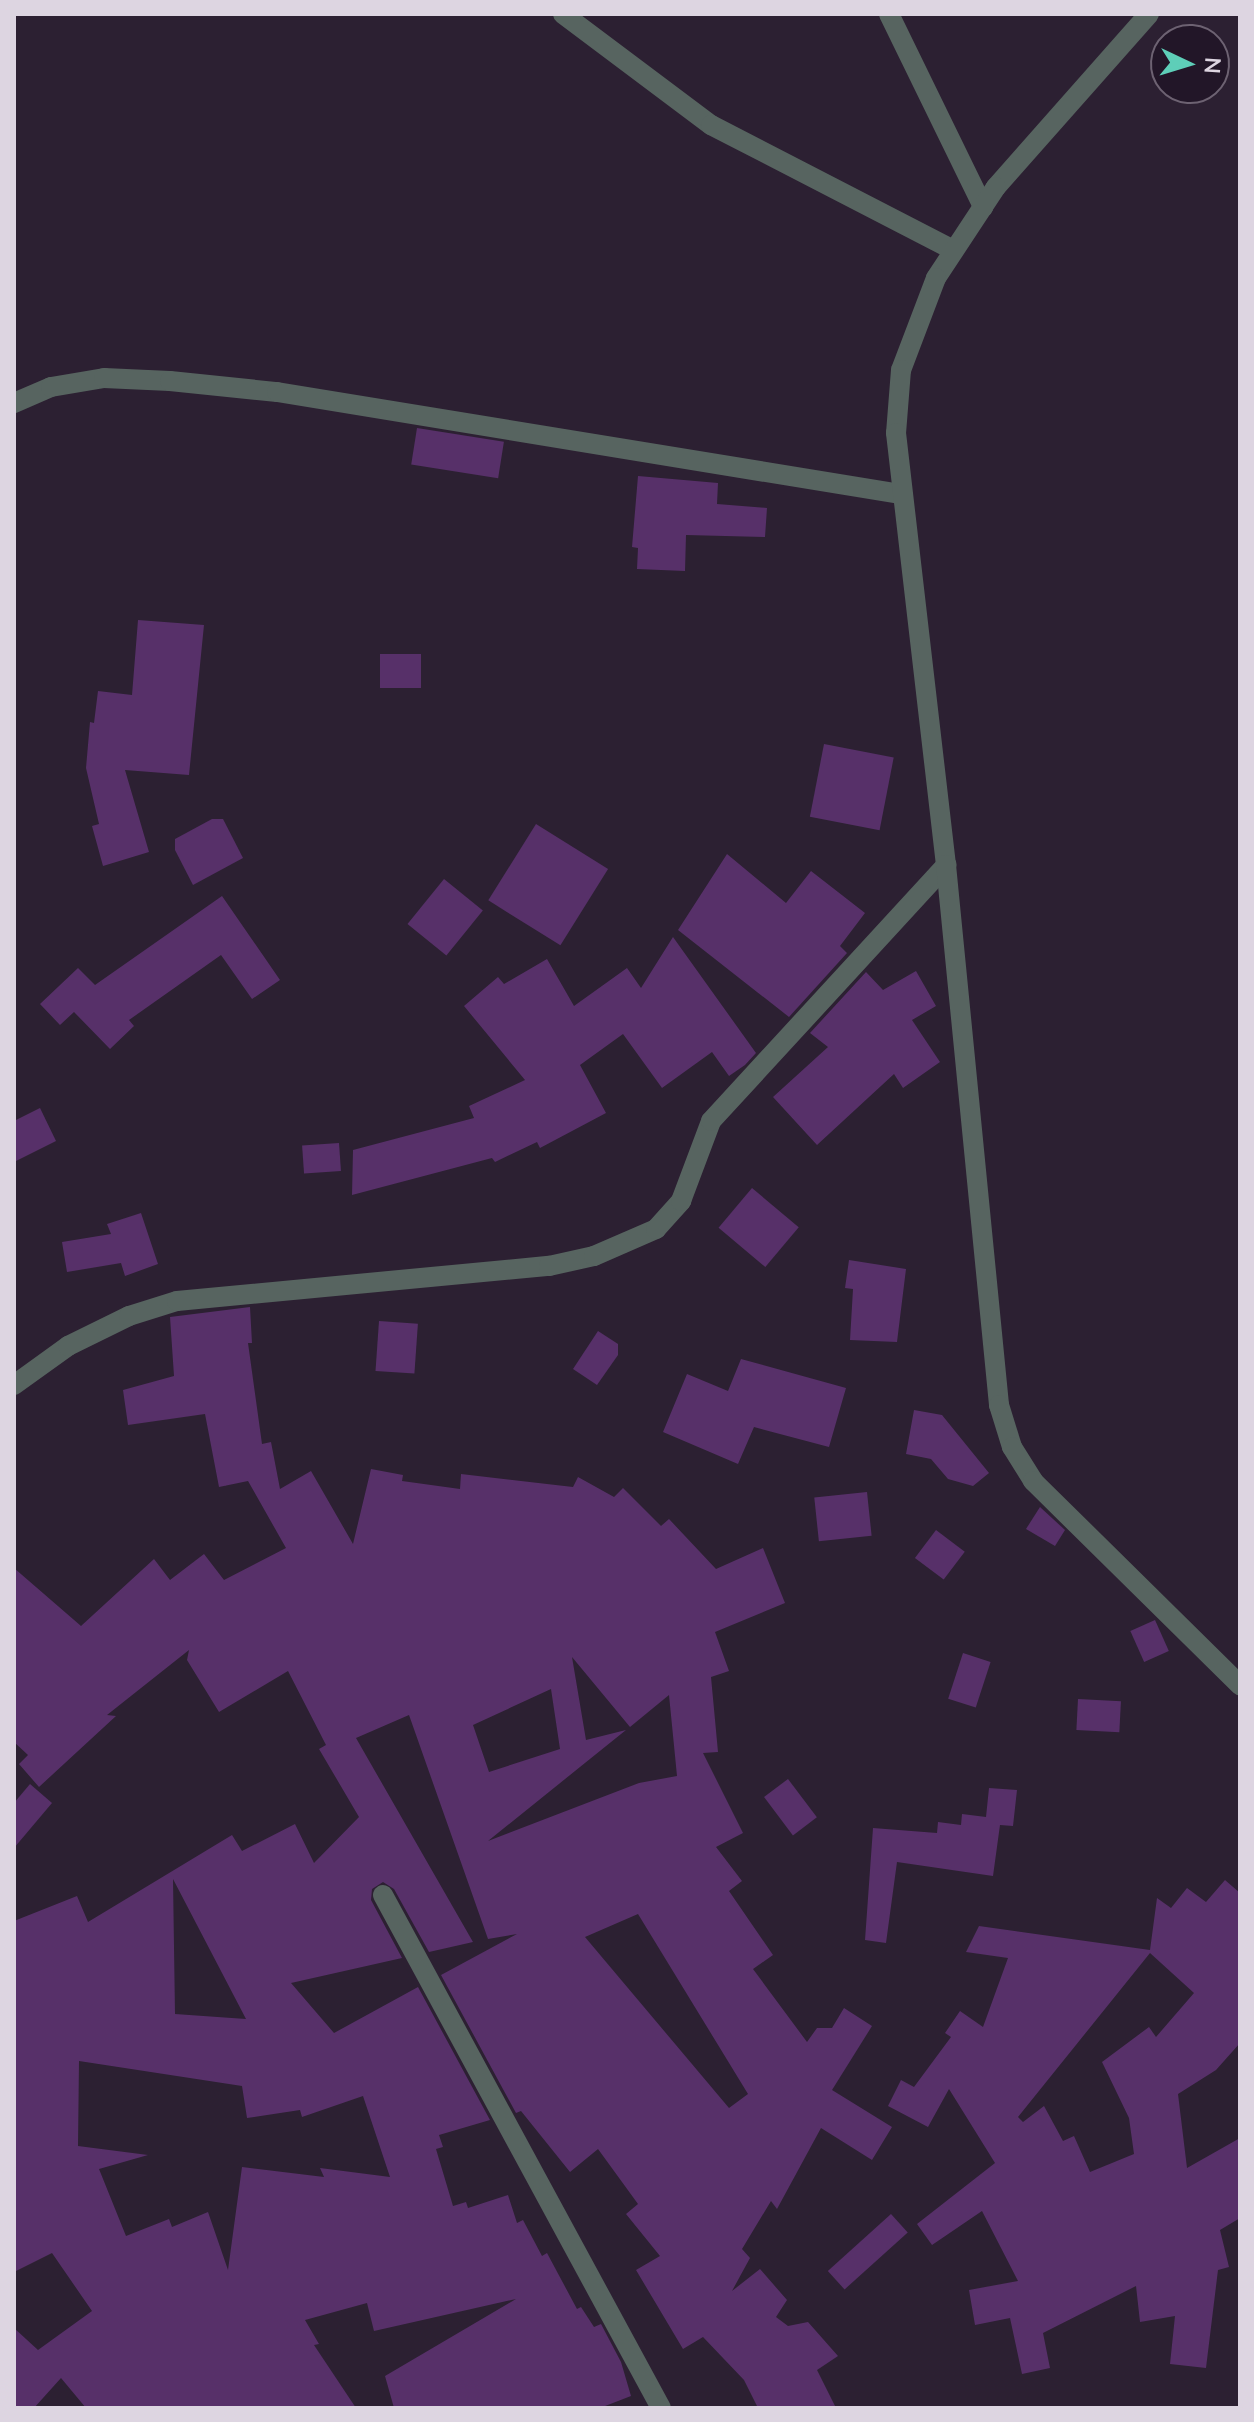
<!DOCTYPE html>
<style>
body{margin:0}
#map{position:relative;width:1254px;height:2422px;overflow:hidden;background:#2c2032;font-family:"Nunito Sans",sans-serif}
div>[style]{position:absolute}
.building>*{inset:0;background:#573069;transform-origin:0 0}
.minor>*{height:20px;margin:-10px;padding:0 10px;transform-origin:10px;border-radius:10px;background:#576460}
.tertiary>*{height:20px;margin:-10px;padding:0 10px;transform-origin:10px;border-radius:10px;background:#576460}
span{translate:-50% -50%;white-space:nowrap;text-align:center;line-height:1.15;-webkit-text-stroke:6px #221628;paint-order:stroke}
.frame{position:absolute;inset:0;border:16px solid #ddd5e1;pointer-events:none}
.north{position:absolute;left:1150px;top:24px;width:80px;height:80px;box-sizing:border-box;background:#221628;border:2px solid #6d6272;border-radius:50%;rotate:94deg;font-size:22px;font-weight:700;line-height:32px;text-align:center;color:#ddd5e1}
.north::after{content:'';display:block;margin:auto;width:28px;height:36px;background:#5eceb8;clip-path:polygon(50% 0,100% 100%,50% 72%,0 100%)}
</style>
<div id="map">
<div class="building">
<div style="left:417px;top:428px;width:88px;height:37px;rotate:9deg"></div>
<div style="clip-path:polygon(638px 476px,718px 483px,717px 504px,767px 508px,765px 537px,686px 535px,685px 571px,637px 569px,638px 548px,632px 547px)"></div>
<div style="clip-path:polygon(138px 620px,204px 625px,189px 775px,125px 770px,149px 852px,103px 866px,92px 826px,99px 824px,86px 768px,90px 722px,94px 723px,98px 691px,132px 695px)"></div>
<div style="left:380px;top:654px;width:41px;height:34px"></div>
<div style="left:824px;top:744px;width:71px;height:74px;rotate:11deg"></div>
<div style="clip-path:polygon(212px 819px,223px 819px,243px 858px,193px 885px,175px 850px,175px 839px)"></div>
<div style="left:536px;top:824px;width:85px;height:90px;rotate:32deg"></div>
<div style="clip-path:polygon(727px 854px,786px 903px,811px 871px,865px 913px,840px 946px,847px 953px,789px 1017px,678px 930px)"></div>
<div style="left:444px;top:879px;width:50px;height:58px;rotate:39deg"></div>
<div style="clip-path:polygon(222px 896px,280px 980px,252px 999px,221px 955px,129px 1020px,134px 1026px,110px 1049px,74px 1012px,60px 1025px,40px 1004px,78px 968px,95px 985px)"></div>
<div style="clip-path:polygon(673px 937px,756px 1053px,745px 1065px,729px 1076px,712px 1052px,662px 1088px,623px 1034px,580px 1065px,606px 1113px,540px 1148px,537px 1142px,495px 1162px,492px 1158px,352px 1195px,353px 1150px,474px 1118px,469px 1106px,525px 1080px,464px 1006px,498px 977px,504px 984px,547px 959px,574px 1006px,627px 968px,641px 988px)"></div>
<div style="clip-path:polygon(916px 971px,936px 1006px,912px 1020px,940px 1062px,903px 1088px,894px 1074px,817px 1145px,773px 1097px,828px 1047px,810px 1033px,866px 972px,883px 990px)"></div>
<div style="clip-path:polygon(40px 1108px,56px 1141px,14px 1162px,14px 1121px)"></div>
<div style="left:339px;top:1143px;width:28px;height:37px;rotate:86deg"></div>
<div style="left:752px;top:1188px;width:61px;height:52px;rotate:40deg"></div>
<div style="clip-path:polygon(141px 1213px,158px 1264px,125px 1276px,121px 1263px,67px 1272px,62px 1242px,111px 1234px,107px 1224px)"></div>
<div style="clip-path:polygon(849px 1260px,906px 1269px,897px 1342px,850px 1340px,853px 1289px,845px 1288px)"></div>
<div style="clip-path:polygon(evenodd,250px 1307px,252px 1343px,248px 1343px,262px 1444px,271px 1442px,280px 1489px,311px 1471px,353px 1544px,371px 1469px,403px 1475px,402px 1481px,460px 1489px,461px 1474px,573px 1487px,578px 1477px,614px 1497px,623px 1488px,661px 1526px,669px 1519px,716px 1569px,763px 1548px,785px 1603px,715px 1632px,729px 1671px,711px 1677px,718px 1752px,703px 1753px,743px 1833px,716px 1847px,742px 1881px,729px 1891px,773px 1955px,753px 1969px,807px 2042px,817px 2028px,832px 2028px,844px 2008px,872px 2026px,832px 2090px,892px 2127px,872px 2160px,821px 2128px,777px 2209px,771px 2201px,742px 2249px,750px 2258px,732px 2291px,760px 2269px,787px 2300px,776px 2317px,788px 2326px,808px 2322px,838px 2356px,817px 2370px,836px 2408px,758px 2408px,744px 2380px,703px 2337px,683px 2349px,636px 2270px,660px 2256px,626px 2214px,638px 2204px,598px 2149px,570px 2172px,521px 2111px,516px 2113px,441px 1975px,517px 1934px,488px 1939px,409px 1715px,356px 1738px,473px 1942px,429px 1952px,394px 1889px,383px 1882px,372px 1889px,371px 1900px,402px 1958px,291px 1983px,334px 2033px,418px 1987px,490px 2120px,439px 2135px,443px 2147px,436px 2149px,453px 2206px,466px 2202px,468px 2208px,508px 2195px,517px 2223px,523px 2220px,542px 2256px,547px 2253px,577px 2309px,581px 2307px,594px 2327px,601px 2324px,621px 2362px,631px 2396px,600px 2408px,394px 2408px,385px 2376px,516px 2299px,374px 2331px,367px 2303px,305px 2320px,319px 2344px,314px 2345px,356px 2408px,86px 2408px,61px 2378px,34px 2408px,14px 2408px,14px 2328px,38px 2350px,92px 2311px,52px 2253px,14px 2272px,14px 1921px,77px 1896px,88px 1922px,232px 1835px,242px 1851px,295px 1824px,314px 1863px,359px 1817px,319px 1749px,326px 1745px,288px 1671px,219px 1712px,187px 1660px,189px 1650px,107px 1715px,116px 1716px,39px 1787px,19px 1764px,28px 1755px,14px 1742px,14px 1568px,81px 1626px,154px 1559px,170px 1580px,204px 1554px,224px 1580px,286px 1548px,248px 1481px,219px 1487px,205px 1414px,128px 1425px,123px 1390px,174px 1376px,170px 1317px,250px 1307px,572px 1657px,630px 1727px,669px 1695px,677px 1776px,639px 1783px,488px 1841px,626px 1730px,586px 1740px,572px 1657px,250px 1307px,551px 1689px,560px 1749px,489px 1772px,473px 1725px,551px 1689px,250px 1307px,173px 1879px,246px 2019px,175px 2014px,173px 1879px,250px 1307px,638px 1914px,748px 2094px,729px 2108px,585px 1937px,638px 1914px,250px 1307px,79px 2061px,242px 2086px,247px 2118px,300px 2110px,302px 2117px,363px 2096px,390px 2177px,320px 2168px,324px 2177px,242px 2167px,228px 2270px,208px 2212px,172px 2227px,169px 2219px,126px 2236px,99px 2169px,148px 2155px,78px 2146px,79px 2061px)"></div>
<div style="left:379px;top:1321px;width:39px;height:50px;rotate:4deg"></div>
<div style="clip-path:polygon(598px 1331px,618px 1344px,618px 1355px,597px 1385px,573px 1369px)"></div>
<div style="clip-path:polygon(741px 1359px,846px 1388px,829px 1447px,754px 1427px,738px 1464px,663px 1432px,687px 1374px,728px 1391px)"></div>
<div style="clip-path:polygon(914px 1410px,942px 1415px,989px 1473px,973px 1486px,948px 1479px,931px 1459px,906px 1454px)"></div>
<div style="left:867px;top:1492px;width:44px;height:53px;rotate:84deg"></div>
<div style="clip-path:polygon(1040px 1507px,1065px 1530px,1055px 1546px,1026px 1529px)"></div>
<div style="left:936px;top:1530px;width:36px;height:35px;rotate:37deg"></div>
<div style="left:1155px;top:1620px;width:34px;height:27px;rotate:66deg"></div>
<div style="left:963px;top:1653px;width:29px;height:48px;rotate:18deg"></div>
<div style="left:1078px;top:1699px;width:43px;height:31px;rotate:3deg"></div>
<div style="left:788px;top:1779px;width:48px;height:30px;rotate:53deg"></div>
<div style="clip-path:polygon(30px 1784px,52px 1803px,14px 1848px,14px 1803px)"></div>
<div style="clip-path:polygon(989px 1788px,1017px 1790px,1013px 1826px,1000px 1825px,993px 1876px,897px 1862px,886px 1943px,865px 1940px,873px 1828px,937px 1833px,938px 1822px,961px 1825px,962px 1814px,986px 1817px)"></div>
<div style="clip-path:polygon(evenodd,1225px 1880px,1240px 1893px,1240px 2043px,1216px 2070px,1178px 2094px,1187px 2168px,1240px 2138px,1240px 2218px,1220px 2230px,1229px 2267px,1218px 2270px,1206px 2368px,1170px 2364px,1175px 2316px,1140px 2322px,1136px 2286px,1043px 2333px,1050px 2368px,1022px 2374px,1010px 2318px,975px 2325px,969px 2290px,1018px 2281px,982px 2211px,932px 2245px,917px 2224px,995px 2163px,949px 2089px,928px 2127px,888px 2106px,901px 2080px,914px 2087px,951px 2037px,945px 2033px,960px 2011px,983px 2027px,1008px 1958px,966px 1952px,979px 1926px,1150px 1950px,1157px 1898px,1171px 1908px,1187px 1888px,1206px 1902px,1225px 1880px,1150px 1953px,1194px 1993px,1156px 2037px,1149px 2027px,1102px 2062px,1129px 2118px,1134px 2154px,1090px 2172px,1074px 2136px,1063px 2141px,1044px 2106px,1023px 2122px,1018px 2117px,1150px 1953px)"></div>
<div style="left:891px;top:2214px;width:25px;height:85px;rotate:48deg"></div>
</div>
<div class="minor">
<div style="left:563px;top:14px;width:185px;rotate:36.9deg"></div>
<div style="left:711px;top:125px;width:272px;rotate:27.3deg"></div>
<div style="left:889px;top:14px;width:215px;rotate:64deg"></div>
<div style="left:14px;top:403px;width:40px;rotate:-23.4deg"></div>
<div style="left:51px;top:387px;width:54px;rotate:-9.6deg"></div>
<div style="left:104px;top:378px;width:66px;rotate:2.6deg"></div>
<div style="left:170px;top:381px;width:108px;rotate:5.9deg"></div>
<div style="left:277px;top:392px;width:631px;rotate:9.3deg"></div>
<div style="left:14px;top:1385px;width:67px;rotate:-35.8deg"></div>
<div style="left:68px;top:1346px;width:68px;rotate:-26.2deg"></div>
<div style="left:129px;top:1316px;width:50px;rotate:-17.4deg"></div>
<div style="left:177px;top:1301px;width:374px;rotate:-5.4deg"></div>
<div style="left:549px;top:1266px;width:46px;rotate:-12.5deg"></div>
<div style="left:594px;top:1256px;width:68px;rotate:-23.5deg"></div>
<div style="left:656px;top:1229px;width:38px;rotate:-48deg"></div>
<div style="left:681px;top:1201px;width:85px;rotate:-69.4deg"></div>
<div style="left:711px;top:1121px;width:348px;rotate:-47.4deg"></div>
<div style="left:383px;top:1895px;width:583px;rotate:61.55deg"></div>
</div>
<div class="tertiary">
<div style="left:1149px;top:14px;width:231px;rotate:131.5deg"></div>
<div style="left:996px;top:187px;width:109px;rotate:123.4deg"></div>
<div style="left:936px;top:278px;width:98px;rotate:110.8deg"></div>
<div style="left:901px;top:370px;width:63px;rotate:94.5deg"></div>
<div style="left:896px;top:433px;width:435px;rotate:83.4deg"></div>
<div style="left:946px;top:865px;width:543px;rotate:84.39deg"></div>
<div style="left:999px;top:1405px;width:44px;rotate:72.8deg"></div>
<div style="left:1012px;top:1447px;width:40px;rotate:58deg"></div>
<div style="left:1033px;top:1481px;width:291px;rotate:44.6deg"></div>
</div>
<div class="frame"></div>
<div class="north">N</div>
</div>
